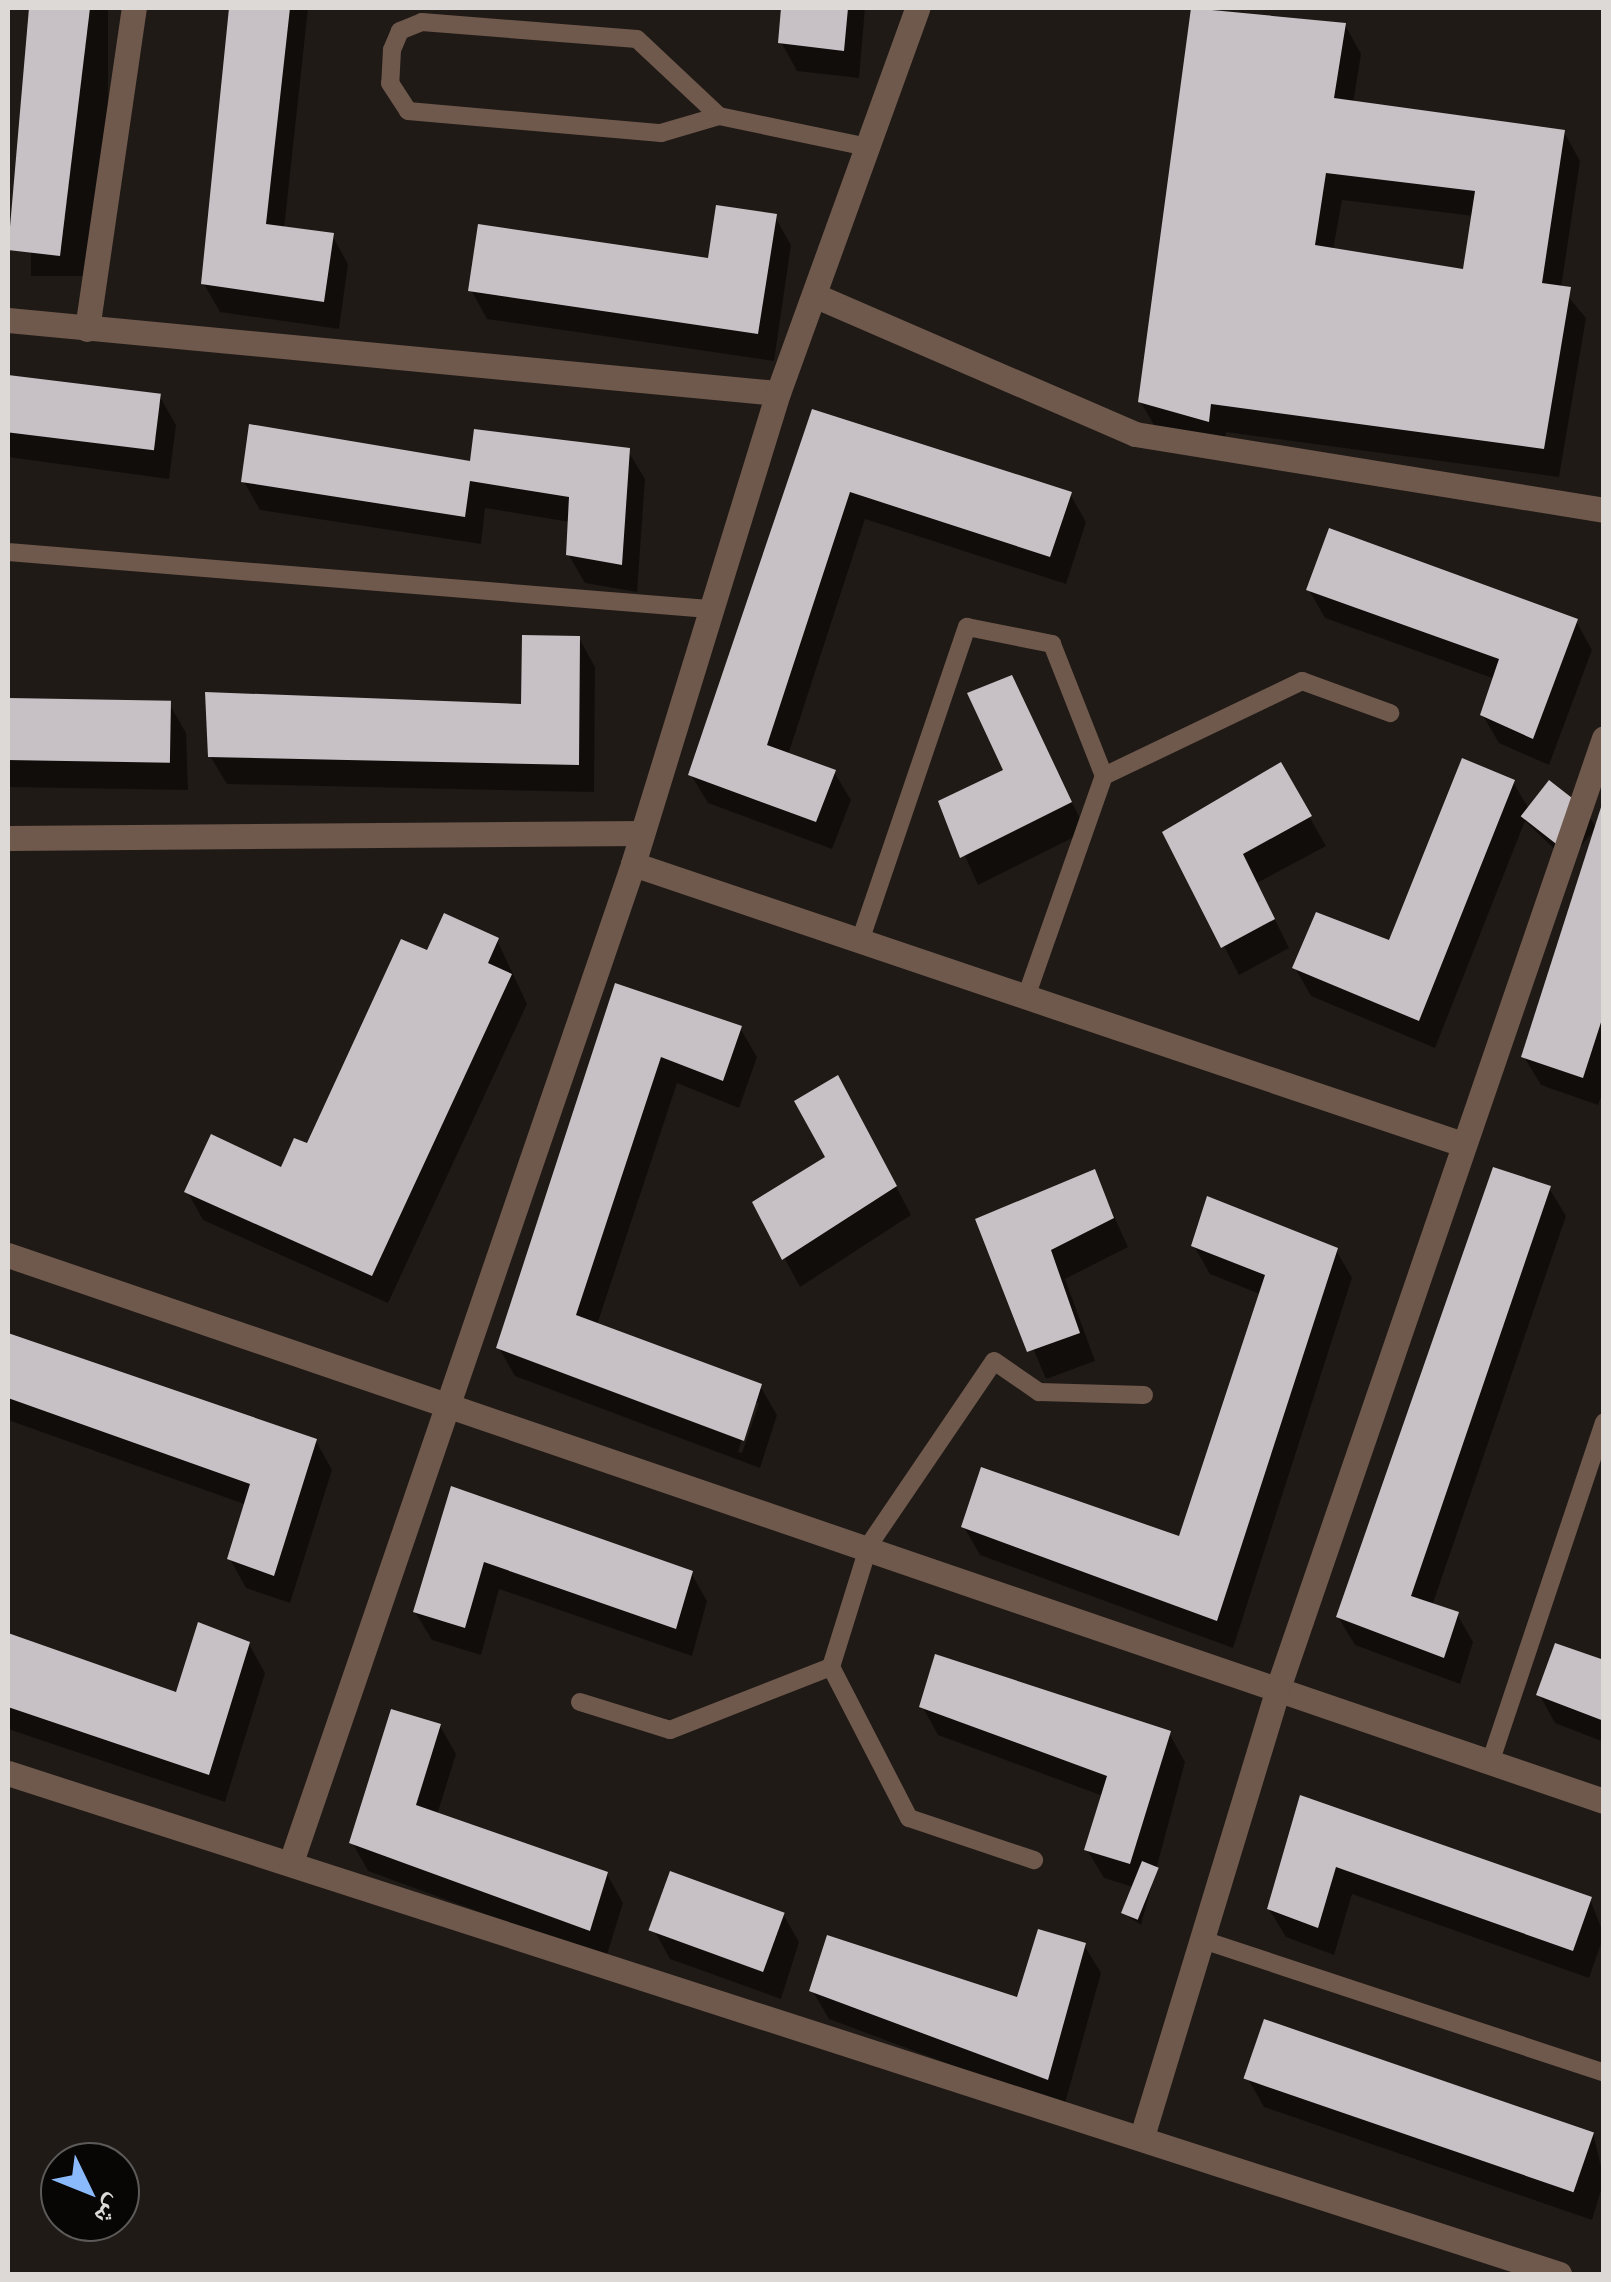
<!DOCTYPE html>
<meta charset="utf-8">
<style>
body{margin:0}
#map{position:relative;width:1611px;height:2282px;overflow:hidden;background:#1f1a16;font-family:Ubuntu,"Noto Naskh Arabic",sans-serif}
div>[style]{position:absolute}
.shadow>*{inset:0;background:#0007;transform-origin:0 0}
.building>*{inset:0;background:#c7c1c6;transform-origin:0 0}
.service>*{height:18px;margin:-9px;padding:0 9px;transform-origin:9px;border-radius:9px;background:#6f584c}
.minor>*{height:25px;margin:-12.5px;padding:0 12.5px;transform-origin:12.5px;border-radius:12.5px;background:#6f584c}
span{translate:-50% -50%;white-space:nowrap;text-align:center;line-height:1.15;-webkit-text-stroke:10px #070605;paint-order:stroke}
.frame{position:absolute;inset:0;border:10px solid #dcd9d6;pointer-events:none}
.north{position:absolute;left:40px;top:2142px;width:100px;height:100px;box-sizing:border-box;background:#070605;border:2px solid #5c5a59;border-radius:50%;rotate:133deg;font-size:28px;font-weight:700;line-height:40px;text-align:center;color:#dcd9d6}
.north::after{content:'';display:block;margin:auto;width:35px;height:45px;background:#8abafc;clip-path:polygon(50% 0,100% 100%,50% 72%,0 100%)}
</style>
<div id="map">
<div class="shadow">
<div style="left:31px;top:8px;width:77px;height:268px"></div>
<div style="clip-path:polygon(232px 8px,308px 8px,284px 229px,332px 235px,348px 264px,339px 329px,220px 312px,204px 284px)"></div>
<div style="clip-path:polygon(783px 8px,865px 8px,859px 78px,797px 71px,781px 42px)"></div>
<div style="clip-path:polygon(evenodd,1194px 8px,1345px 25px,1361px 54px,1353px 104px,1564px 132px,1580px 161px,1561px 288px,1586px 318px,1559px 477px,1226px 432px,1225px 449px,1157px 430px,1140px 401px,1194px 8px,1342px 200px,1474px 216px,1466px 272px,1333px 250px,1342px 200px)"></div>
<div style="clip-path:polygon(775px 217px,791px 245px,774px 361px,487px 319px,471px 290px,710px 261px)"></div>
<div style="clip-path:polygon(8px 377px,160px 397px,176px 425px,169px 479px,8px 457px)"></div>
<div style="clip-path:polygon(814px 412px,1070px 494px,1086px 522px,1066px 584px,865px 519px,788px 755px,834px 772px,851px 800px,832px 849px,708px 803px,691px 775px)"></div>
<div style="clip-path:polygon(628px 451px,645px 479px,637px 592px,585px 583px,568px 554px,570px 522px,485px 508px,481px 544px,260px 510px,244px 482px)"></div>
<div style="clip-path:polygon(1309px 590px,1576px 621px,1592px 650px,1549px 765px,1499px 743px,1482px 714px,1495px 679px,1325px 618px)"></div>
<div style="clip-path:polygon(579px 638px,595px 667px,594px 792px,227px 784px,210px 756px,524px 707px)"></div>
<div style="clip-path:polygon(1011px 678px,1086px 831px,978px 885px,941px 803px,1007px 772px)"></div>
<div style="clip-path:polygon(8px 700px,170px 705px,186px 733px,188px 790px,8px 787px)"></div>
<div style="clip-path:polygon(1280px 765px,1326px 846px,1257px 883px,1289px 948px,1239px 975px,1165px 833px)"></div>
<div style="clip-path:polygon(1513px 782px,1529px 809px,1588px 814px,1596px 828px,1568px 862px,1525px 821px,1435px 1048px,1311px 996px,1295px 968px,1390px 943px)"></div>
<div style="clip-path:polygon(1604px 807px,1604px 1089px,1598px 1105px,1541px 1085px,1524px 1057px)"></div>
<div style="clip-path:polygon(497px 940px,527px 1004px,388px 1303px,203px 1220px,187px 1191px,282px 1170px,308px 1146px,428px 953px)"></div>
<div style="clip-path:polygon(evenodd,617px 986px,740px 1028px,757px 1057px,739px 1108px,677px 1083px,597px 1325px,760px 1386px,777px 1415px,760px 1468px,515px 1376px,499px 1348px,617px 986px,753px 1403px,759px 1403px,742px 1453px,738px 1452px,753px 1403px)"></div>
<div style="clip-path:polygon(854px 1106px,911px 1215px,800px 1287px,755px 1203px,829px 1157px)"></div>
<div style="clip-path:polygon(1094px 1172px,1128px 1247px,1065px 1279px,1095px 1361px,1046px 1379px,979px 1220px)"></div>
<div style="clip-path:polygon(1549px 1188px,1566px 1216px,1432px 1606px,1457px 1614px,1473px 1642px,1460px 1684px,1355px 1645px,1338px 1617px)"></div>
<div style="clip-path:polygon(1194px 1246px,1336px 1250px,1352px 1278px,1233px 1648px,980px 1555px,964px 1527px,1181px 1540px,1262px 1295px,1210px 1274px)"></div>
<div style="clip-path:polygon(8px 1335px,316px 1441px,332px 1470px,290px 1603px,246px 1588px,230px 1559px,247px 1505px,8px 1420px)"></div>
<div style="clip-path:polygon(452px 1489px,691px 1573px,707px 1601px,692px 1656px,499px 1589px,481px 1655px,432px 1640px,415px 1612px)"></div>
<div style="clip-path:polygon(8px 1636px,178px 1695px,249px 1644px,265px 1673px,225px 1802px,8px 1729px)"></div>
<div style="clip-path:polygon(1604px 1663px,1604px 1742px,1555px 1723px,1539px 1694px)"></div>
<div style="clip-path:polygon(922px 1706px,1169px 1733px,1185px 1762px,1141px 1925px,1123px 1913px,1133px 1887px,1104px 1878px,1087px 1850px,1103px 1796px,938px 1735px)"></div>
<div style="clip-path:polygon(440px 1726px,456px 1754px,437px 1815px,607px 1874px,623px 1903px,606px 1958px,368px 1871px,352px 1842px)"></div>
<div style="clip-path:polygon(1301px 1798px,1590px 1899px,1604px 1935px,1589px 1978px,1352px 1894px,1334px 1955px,1286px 1937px,1269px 1909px)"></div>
<div style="clip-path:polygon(783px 1914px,799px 1942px,781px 1999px,670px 1959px,654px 1930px)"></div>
<div style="clip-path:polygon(1084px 1945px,1101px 1973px,1064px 2107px,829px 2019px,812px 1990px,1018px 2000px)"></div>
<div style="clip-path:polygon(1248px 2079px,1593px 2132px,1604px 2180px,1592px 2220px,1264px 2107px)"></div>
</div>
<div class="building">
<div style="clip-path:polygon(29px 8px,90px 8px,60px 256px,8px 250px)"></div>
<div style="clip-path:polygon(229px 8px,290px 8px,266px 224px,334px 233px,324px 302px,201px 284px)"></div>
<div style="clip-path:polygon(781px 8px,848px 8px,844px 51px,778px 43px)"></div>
<div style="clip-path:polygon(evenodd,1191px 8px,1346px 23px,1334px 98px,1565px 130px,1542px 283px,1571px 287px,1544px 449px,1211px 404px,1209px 422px,1138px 402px,1191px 8px,1326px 173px,1475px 191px,1463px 269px,1315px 245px,1326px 173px)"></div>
<div style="clip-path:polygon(716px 205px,777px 214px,758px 334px,468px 291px,478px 224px,708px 258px)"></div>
<div style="left:8px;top:375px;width:154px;height:57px;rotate:7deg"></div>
<div style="clip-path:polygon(812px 409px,1072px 492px,1050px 557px,850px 492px,767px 745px,836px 770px,816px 822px,688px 775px)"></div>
<div style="clip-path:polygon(249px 424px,470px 461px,474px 429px,630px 448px,622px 565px,566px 555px,569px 497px,470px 481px,465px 517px,241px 482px)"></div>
<div style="clip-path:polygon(1329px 528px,1578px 619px,1533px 739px,1480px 715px,1499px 659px,1306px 590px)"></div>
<div style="clip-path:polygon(522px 635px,580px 636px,579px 765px,208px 757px,205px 692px,521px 704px)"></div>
<div style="clip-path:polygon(1012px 675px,1072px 802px,960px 858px,938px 801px,1003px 770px,967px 693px)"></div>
<div style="left:8px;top:698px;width:163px;height:62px;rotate:1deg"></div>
<div style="clip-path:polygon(1462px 758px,1515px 780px,1419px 1021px,1292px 968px,1316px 912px,1389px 940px)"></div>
<div style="clip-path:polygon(1281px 762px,1312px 816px,1243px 854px,1275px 919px,1221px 948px,1162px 832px)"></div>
<div style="left:1549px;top:780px;width:52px;height:46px;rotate:38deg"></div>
<div style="clip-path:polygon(1603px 801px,1604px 1013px,1583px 1078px,1521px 1057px)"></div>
<div style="clip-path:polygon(444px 913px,499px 938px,488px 963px,512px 974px,372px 1276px,184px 1192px,211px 1134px,281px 1167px,294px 1138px,307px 1143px,401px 939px,427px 950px)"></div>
<div style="clip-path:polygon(615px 983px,742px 1026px,723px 1081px,661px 1057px,576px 1315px,762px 1384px,744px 1441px,496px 1348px)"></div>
<div style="clip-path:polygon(838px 1075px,897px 1186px,782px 1260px,752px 1202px,825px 1157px,794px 1101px)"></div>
<div style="clip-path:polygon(1493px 1167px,1551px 1186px,1411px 1596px,1459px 1612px,1444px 1658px,1336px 1617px)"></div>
<div style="clip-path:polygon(1095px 1169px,1114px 1218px,1051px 1250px,1080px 1333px,1027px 1352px,975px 1219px)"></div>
<div style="clip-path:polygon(1207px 1196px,1338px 1248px,1217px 1621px,961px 1527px,981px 1467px,1179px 1536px,1265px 1275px,1191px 1246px)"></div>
<div style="clip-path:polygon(8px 1333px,317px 1439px,274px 1576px,227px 1559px,250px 1484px,8px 1398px)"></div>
<div style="clip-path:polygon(451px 1486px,693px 1571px,676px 1629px,484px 1562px,465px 1628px,413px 1612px)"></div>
<div style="clip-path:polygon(198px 1622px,250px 1642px,209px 1775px,8px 1707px,8px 1633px,176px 1692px)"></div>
<div style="clip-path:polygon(1555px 1643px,1604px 1660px,1604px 1721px,1536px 1695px)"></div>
<div style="clip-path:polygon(935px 1654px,1171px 1731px,1130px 1864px,1084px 1850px,1107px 1776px,919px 1707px)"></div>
<div style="clip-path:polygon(391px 1709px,441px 1724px,416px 1805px,608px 1872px,590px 1931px,349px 1843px)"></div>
<div style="clip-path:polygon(1300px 1795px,1592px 1897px,1573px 1951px,1336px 1867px,1318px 1928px,1267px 1909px)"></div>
<div style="left:1142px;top:1861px;width:18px;height:56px;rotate:22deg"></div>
<div style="left:670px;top:1871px;width:122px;height:63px;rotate:20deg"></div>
<div style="clip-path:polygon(1038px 1929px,1086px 1943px,1048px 2080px,809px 1991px,827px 1935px,1017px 1997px)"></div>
<div style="left:1264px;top:2019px;width:349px;height:63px;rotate:19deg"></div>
</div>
<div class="service">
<div style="left:719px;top:116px;width:112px;rotate:-136.8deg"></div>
<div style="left:637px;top:39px;width:216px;rotate:-175.5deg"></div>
<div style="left:422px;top:22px;width:24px;rotate:158deg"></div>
<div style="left:400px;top:31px;width:21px;rotate:113deg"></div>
<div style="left:392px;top:50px;width:33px;rotate:93deg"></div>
<div style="left:390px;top:83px;width:33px;rotate:57deg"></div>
<div style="left:408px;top:111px;width:254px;rotate:5deg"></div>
<div style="left:661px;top:133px;width:60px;rotate:-16.3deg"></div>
<div style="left:719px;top:116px;width:151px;rotate:11.8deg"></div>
<div style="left:8px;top:552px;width:703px;rotate:4.65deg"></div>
<div style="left:860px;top:941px;width:332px;rotate:-71.2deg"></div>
<div style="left:967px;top:627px;width:87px;rotate:11.3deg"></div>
<div style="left:1052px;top:644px;width:142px;rotate:68.5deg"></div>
<div style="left:1026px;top:997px;width:234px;rotate:-70.6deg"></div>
<div style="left:1104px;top:776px;width:220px;rotate:-25.6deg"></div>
<div style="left:1302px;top:681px;width:94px;rotate:20deg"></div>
<div style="left:831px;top:1667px;width:128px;rotate:-72.7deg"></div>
<div style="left:869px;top:1545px;width:222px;rotate:-55.8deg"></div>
<div style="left:994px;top:1361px;width:55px;rotate:34.6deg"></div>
<div style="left:1039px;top:1392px;width:105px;rotate:1.6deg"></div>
<div style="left:580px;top:1702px;width:94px;rotate:17.3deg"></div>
<div style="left:670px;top:1730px;width:173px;rotate:-21.4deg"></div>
<div style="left:831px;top:1667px;width:170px;rotate:62.7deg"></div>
<div style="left:909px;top:1818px;width:132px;rotate:18.6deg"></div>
<div style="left:1491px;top:1760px;width:356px;rotate:-71.5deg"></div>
<div style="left:1203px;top:1940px;width:422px;rotate:18.3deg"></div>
</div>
<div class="minor">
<div style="left:814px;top:295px;width:350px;rotate:23.4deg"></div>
<div style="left:1135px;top:434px;width:475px;rotate:9.2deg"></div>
<div style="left:8px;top:320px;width:773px;rotate:5.42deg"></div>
<div style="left:87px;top:329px;width:324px;rotate:-81.7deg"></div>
<div style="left:8px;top:838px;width:634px;rotate:-0.45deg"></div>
<div style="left:633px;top:864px;width:875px;rotate:18.66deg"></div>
<div style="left:8px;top:1255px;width:1687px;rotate:18.89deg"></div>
<div style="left:8px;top:1773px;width:1630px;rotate:17.9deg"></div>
<div style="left:291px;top:1862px;width:1055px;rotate:-71.08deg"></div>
<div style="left:633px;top:864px;width:493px;rotate:-72.9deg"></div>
<div style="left:778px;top:393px;width:409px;rotate:-70.1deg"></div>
<div style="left:1143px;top:2133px;width:468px;rotate:-73.1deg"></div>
<div style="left:1279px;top:1685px;width:1001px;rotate:-71.06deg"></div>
</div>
<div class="frame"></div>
<div class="north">ش</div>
</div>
